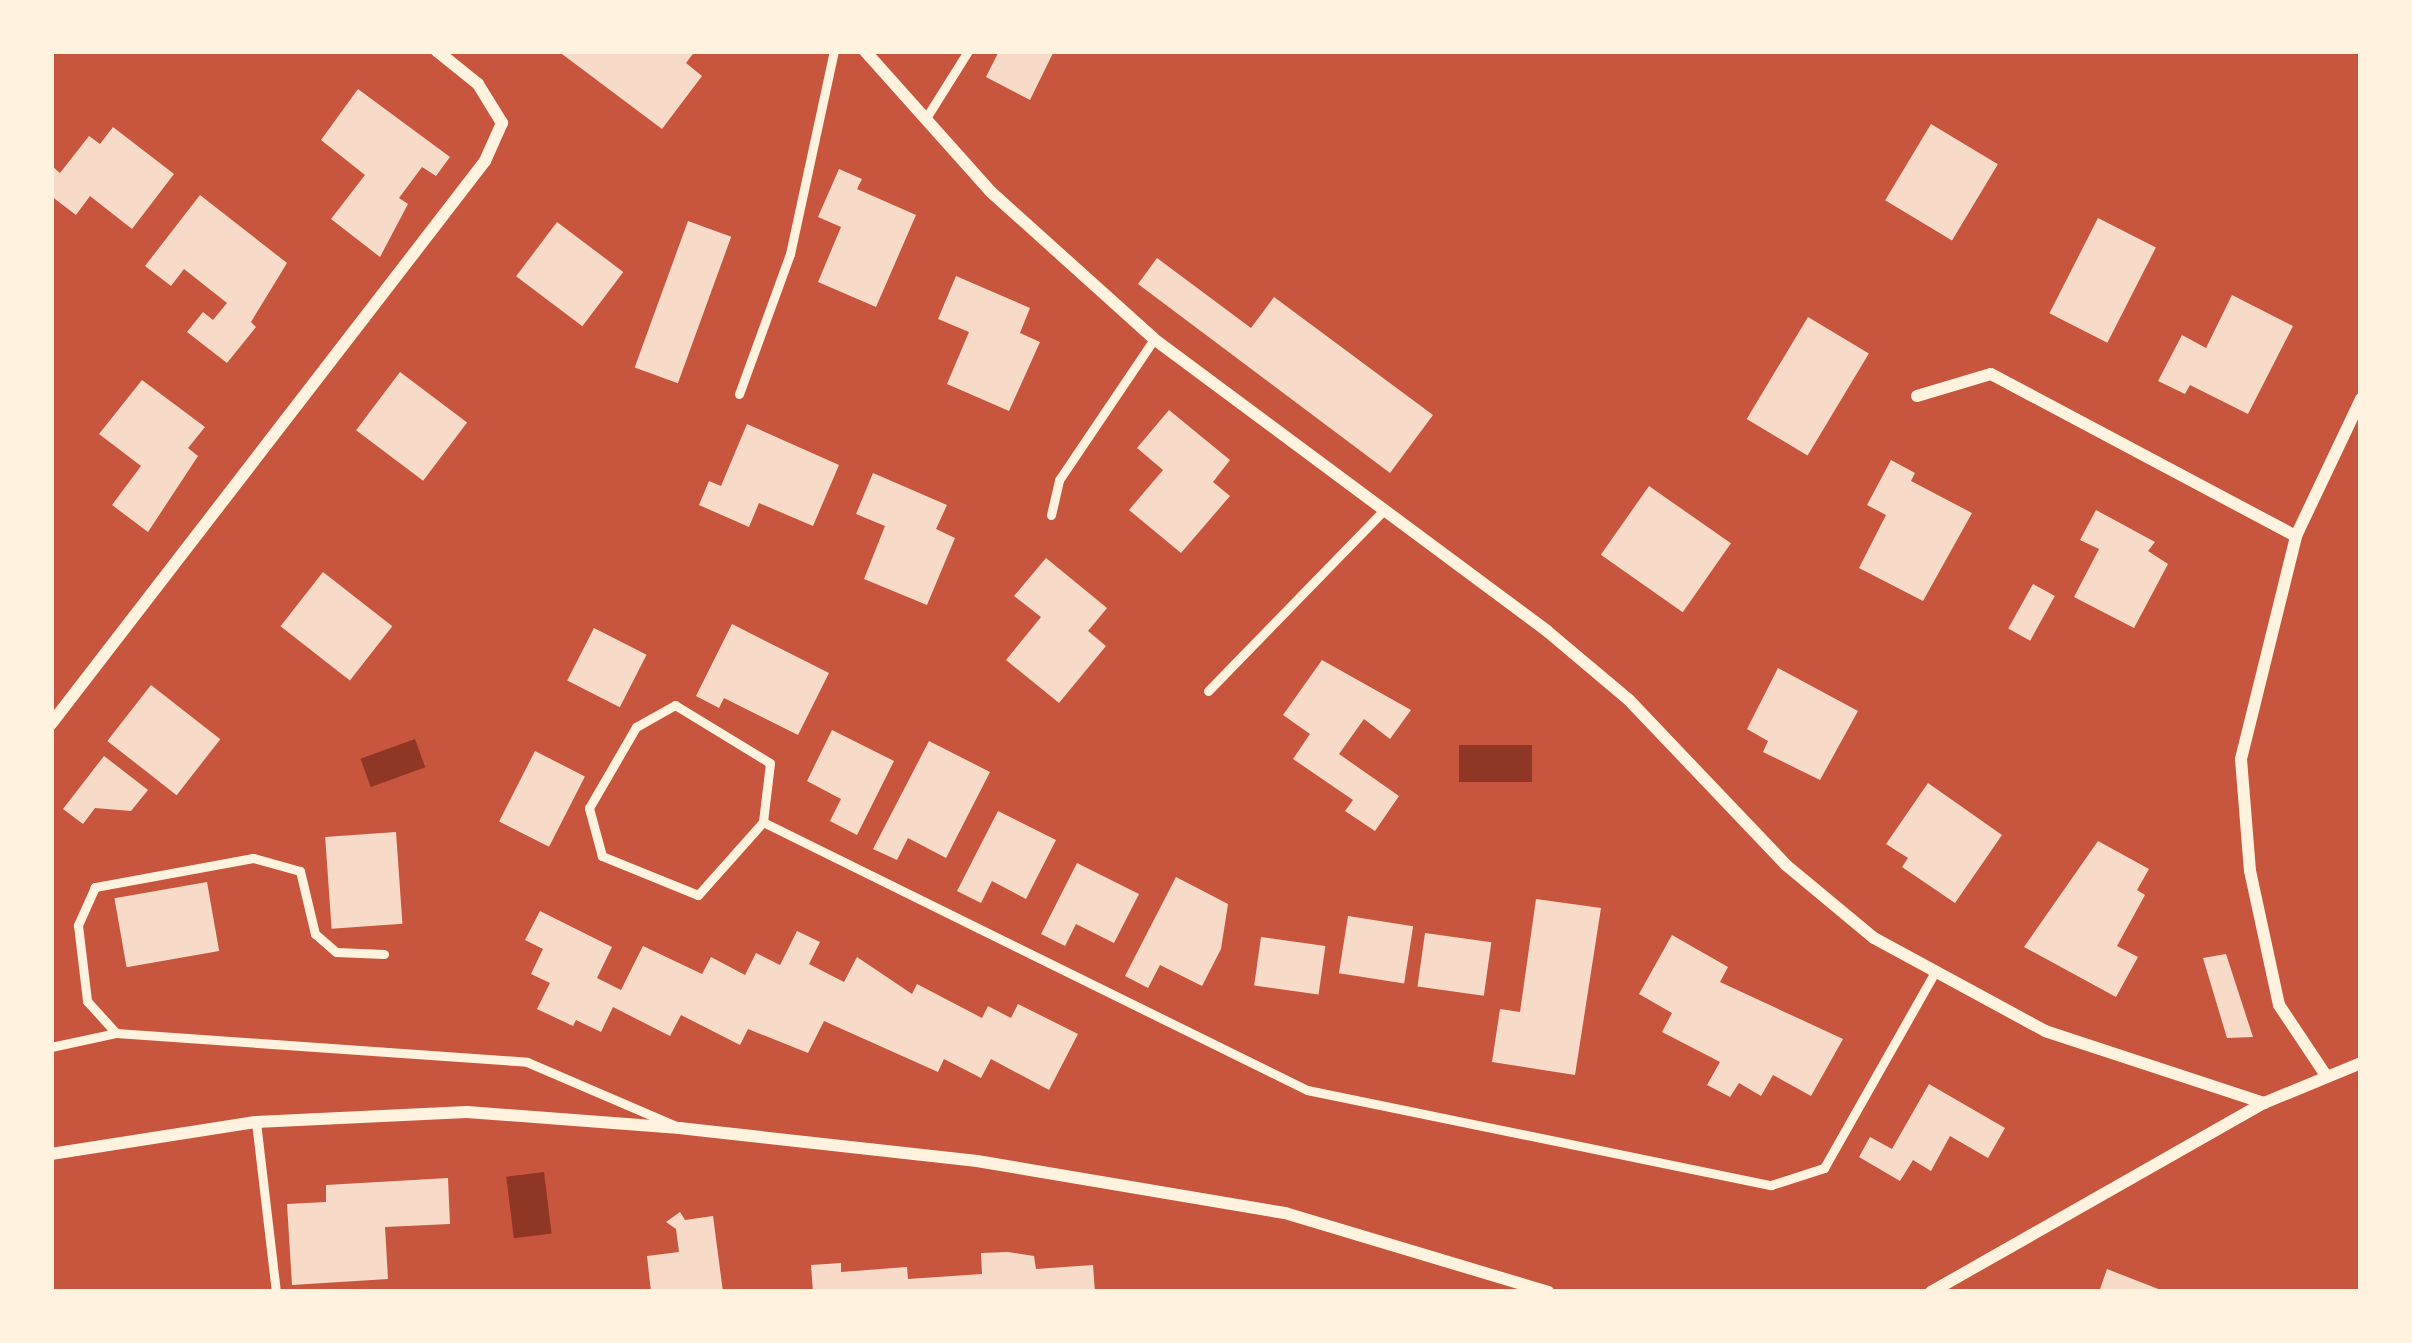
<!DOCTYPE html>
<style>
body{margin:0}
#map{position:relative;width:2412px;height:1343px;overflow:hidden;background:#c8553d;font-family:"DM Sans",sans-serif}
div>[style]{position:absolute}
.water>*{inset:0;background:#8f3625;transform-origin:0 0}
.building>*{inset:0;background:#f7dbc8;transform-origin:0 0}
.service>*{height:9px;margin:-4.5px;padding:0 4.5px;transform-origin:4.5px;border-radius:4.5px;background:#fff3e0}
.minor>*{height:12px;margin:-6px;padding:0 6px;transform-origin:6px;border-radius:6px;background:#fff3e0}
span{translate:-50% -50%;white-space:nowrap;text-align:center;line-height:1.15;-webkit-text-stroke:10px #fff3e0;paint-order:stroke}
.frame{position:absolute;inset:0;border:54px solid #fff3e0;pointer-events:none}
</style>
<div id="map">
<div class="water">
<div style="left:415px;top:739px;width:30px;height:58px;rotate:70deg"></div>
<div style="left:1459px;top:745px;width:73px;height:37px"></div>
<div style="left:544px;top:1172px;width:62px;height:38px;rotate:83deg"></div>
</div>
<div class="building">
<div style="clip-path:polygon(558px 51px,695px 51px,686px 63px,702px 76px,662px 129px)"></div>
<div style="clip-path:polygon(999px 51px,1054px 51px,1030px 100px,986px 77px)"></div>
<div style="clip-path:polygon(358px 89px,450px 157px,436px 176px,422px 167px,399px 198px,408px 204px,380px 257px,331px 219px,365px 175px,321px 140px)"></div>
<div style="left:1931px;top:124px;width:78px;height:89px;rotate:31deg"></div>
<div style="clip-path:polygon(113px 127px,174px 174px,132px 229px,90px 196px,76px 215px,51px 196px,53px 167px,60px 173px,89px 136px,100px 144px)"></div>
<div style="clip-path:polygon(839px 169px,862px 179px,857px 189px,916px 215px,876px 307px,818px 282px,841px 227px,818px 217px)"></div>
<div style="clip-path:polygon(200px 195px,287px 263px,251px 322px,256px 327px,227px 363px,187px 332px,203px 312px,213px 320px,227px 303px,184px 269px,171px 286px,145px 266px)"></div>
<div style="left:2098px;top:218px;width:65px;height:107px;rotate:27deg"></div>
<div style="left:688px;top:221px;width:46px;height:156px;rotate:20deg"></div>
<div style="left:557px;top:222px;width:83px;height:68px;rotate:37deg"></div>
<div style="clip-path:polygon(1157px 258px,1251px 328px,1274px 297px,1433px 415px,1390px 473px,1138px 284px)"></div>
<div style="clip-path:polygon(956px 276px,1030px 308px,1020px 333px,1040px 342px,1009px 411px,947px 384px,969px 332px,938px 319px)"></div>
<div style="clip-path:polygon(2232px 295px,2293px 326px,2248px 414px,2190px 385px,2185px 394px,2158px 381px,2182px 335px,2206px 348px)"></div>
<div style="left:1808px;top:317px;width:71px;height:119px;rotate:31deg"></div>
<div style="left:400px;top:372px;width:84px;height:73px;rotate:37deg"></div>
<div style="clip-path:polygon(142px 380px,205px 427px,188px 448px,198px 456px,148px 532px,112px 505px,141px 466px,99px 434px)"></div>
<div style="clip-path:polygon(1169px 410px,1230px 460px,1213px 482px,1230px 496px,1181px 553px,1129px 510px,1163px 470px,1137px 448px)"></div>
<div style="clip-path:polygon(747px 424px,839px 465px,813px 526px,759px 503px,749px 527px,699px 505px,709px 481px,721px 486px)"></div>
<div style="clip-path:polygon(1891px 460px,1915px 473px,1911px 481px,1972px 513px,1923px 601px,1859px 568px,1886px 515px,1867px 505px)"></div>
<div style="clip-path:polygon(873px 473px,947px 505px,936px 529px,955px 538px,927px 605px,864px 579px,885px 526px,856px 514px)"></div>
<div style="left:1649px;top:486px;width:100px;height:84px;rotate:35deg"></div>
<div style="clip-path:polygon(2096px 510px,2155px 542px,2148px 551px,2168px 564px,2134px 628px,2074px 597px,2099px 549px,2080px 540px)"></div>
<div style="clip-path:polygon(1046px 558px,1107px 608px,1088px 631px,1106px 646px,1059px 703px,1006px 660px,1041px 617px,1014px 596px)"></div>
<div style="left:323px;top:572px;width:88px;height:69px;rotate:38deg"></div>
<div style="left:2033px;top:584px;width:25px;height:51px;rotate:29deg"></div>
<div style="clip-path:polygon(732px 624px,829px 673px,798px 735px,724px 698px,719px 708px,696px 696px)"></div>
<div style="left:594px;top:628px;width:59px;height:59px;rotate:27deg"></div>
<div style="clip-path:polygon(1322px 660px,1411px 710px,1390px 739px,1364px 719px,1339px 754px,1399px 796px,1375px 831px,1345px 811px,1353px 800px,1293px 759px,1310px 734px,1283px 715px)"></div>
<div style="clip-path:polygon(1778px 668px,1858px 711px,1820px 780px,1763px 752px,1768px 741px,1747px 729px)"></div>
<div style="left:151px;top:685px;width:88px;height:71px;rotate:38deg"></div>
<div style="clip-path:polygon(832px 730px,894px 761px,857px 835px,830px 821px,841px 799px,807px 781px)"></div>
<div style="clip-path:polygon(929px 741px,990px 772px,946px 858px,908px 838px,897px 860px,873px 849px)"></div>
<div style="left:535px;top:751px;width:56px;height:79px;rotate:27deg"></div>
<div style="clip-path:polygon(104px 756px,148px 790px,131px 811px,95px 808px,83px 824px,63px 809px)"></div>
<div style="clip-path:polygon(1928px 783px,2002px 835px,1955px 903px,1902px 867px,1908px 858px,1886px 844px)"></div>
<div style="clip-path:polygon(998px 811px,1056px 840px,1026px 899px,992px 881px,981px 903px,957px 891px)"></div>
<div style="left:396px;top:832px;width:92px;height:71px;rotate:86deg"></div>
<div style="clip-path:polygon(2098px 841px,2149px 869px,2137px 890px,2145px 895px,2117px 946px,2138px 957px,2116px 997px,2024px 947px)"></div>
<div style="clip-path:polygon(1077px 863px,1139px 894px,1114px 943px,1076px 924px,1065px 946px,1041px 934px)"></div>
<div style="clip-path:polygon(1176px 877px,1228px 904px,1221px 949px,1202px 986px,1160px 965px,1148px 988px,1125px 976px)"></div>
<div style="left:207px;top:882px;width:70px;height:94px;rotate:80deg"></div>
<div style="clip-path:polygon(1536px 899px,1601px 908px,1575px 1075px,1492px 1062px,1500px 1009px,1520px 1012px)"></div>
<div style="clip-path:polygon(540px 911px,612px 947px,597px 978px,621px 990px,643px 946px,702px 974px,711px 957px,745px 975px,756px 953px,780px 965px,797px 931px,820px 942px,809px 964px,844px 982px,857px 957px,912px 994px,917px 984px,982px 1018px,988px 1006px,1011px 1018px,1018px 1004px,1078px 1034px,1049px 1090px,991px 1059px,981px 1078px,944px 1059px,938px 1072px,824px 1021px,808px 1053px,748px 1029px,740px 1045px,681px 1015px,670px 1036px,613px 1007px,601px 1032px,576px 1020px,573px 1026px,537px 1009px,550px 983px,531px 974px,543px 949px,525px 940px)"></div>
<div style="left:1348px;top:916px;width:66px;height:58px;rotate:9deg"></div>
<div style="left:1425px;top:933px;width:67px;height:54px;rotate:8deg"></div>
<div style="clip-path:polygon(1672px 935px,1728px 967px,1720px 982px,1843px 1039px,1811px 1096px,1773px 1075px,1761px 1096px,1739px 1083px,1730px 1097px,1707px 1085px,1720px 1062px,1662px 1032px,1672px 1013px,1639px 994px)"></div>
<div style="left:1261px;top:937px;width:65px;height:49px;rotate:8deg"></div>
<div style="clip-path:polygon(2226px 954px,2253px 1037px,2227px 1038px,2203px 958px)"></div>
<div style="clip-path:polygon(1929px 1084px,2005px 1128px,1988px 1158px,1950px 1136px,1931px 1171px,1913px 1160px,1900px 1181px,1859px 1157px,1870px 1137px,1892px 1149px)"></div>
<div style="clip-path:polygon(448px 1178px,450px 1224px,385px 1227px,388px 1279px,292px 1285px,287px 1204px,326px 1202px,326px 1185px)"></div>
<div style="clip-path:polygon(680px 1212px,685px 1220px,713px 1216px,723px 1292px,651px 1292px,647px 1256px,679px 1252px,676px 1229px,666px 1222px)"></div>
<div style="clip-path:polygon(1008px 1252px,1034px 1256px,1036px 1269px,1093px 1265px,1095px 1292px,813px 1292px,811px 1265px,841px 1263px,841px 1272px,907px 1267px,908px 1279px,982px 1274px,981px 1253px)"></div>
<div style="clip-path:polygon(2107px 1269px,2166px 1292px,2099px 1292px)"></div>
</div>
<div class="service">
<div style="left:926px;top:118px;width:79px;rotate:-57.9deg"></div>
<div style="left:739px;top:394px;width:149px;rotate:-70deg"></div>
<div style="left:790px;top:254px;width:208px;rotate:-77.8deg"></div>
<div style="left:1051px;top:515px;width:36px;rotate:-77deg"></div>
<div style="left:1059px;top:480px;width:170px;rotate:-56deg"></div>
<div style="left:1208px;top:691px;width:252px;rotate:-45.8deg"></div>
<div style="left:763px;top:822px;width:98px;rotate:131.7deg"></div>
<div style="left:698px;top:895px;width:104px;rotate:-157.9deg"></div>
<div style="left:602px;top:856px;width:50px;rotate:-105.2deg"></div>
<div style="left:589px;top:808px;width:94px;rotate:-59.9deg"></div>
<div style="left:636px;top:727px;width:45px;rotate:-29.4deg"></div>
<div style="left:675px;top:705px;width:111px;rotate:31.4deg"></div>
<div style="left:770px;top:763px;width:59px;rotate:96.8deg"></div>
<div style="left:763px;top:822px;width:606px;rotate:26.23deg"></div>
<div style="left:1307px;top:1090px;width:474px;rotate:11.6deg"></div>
<div style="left:1771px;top:1185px;width:56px;rotate:-17.8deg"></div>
<div style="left:1824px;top:1168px;width:225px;rotate:-60.5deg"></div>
<div style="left:384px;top:954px;width:48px;rotate:-177.6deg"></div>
<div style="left:336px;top:952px;width:28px;rotate:-139deg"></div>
<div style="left:315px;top:934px;width:65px;rotate:-103.4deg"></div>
<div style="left:300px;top:871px;width:49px;rotate:-164.5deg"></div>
<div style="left:253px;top:858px;width:161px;rotate:169.6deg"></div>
<div style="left:95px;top:887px;width:42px;rotate:114.1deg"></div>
<div style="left:78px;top:925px;width:77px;rotate:83.2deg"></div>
<div style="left:87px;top:1001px;width:43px;rotate:47.8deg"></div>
<div style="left:116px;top:1033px;width:412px;rotate:4deg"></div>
<div style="left:527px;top:1062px;width:160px;rotate:23.2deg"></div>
<div style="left:51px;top:1047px;width:66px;rotate:-12.2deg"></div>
<div style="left:256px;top:1122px;width:171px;rotate:83.3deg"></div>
</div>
<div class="minor">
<div style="left:865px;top:51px;width:189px;rotate:48.2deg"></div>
<div style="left:991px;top:192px;width:219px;rotate:42deg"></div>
<div style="left:1154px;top:339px;width:490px;rotate:36.6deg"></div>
<div style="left:1547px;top:631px;width:107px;rotate:40.1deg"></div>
<div style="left:1629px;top:700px;width:228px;rotate:46.4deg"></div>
<div style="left:1786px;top:865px;width:114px;rotate:39.7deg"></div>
<div style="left:1874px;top:938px;width:195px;rotate:28.5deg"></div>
<div style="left:2045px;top:1031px;width:231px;rotate:18.2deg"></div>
<div style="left:2264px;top:1103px;width:105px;rotate:-22.4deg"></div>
<div style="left:1917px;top:396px;width:77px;rotate:-16.6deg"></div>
<div style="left:1991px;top:374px;width:345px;rotate:28deg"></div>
<div style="left:51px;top:724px;width:711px;rotate:-52.37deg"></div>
<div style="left:485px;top:161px;width:42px;rotate:-65.9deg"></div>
<div style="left:502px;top:123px;width:46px;rotate:-121.6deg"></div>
<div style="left:478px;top:84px;width:53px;rotate:-141.2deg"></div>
<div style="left:2325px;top:1074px;width:83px;rotate:-123.7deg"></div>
<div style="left:2279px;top:1005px;width:137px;rotate:-102.2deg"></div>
<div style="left:2250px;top:871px;width:112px;rotate:-94.6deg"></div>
<div style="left:2241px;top:759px;width:230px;rotate:-76.1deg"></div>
<div style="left:2296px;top:536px;width:152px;rotate:-64.6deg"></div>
<div style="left:51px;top:1154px;width:207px;rotate:-8.9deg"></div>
<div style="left:256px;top:1122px;width:211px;rotate:-2.7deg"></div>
<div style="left:467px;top:1112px;width:213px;rotate:4.3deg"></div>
<div style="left:679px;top:1128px;width:300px;rotate:6.3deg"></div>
<div style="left:977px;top:1161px;width:312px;rotate:9.6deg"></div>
<div style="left:1285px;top:1213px;width:275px;rotate:16.7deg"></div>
<div style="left:1931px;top:1292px;width:383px;rotate:-29.6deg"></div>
</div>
<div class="frame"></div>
</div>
